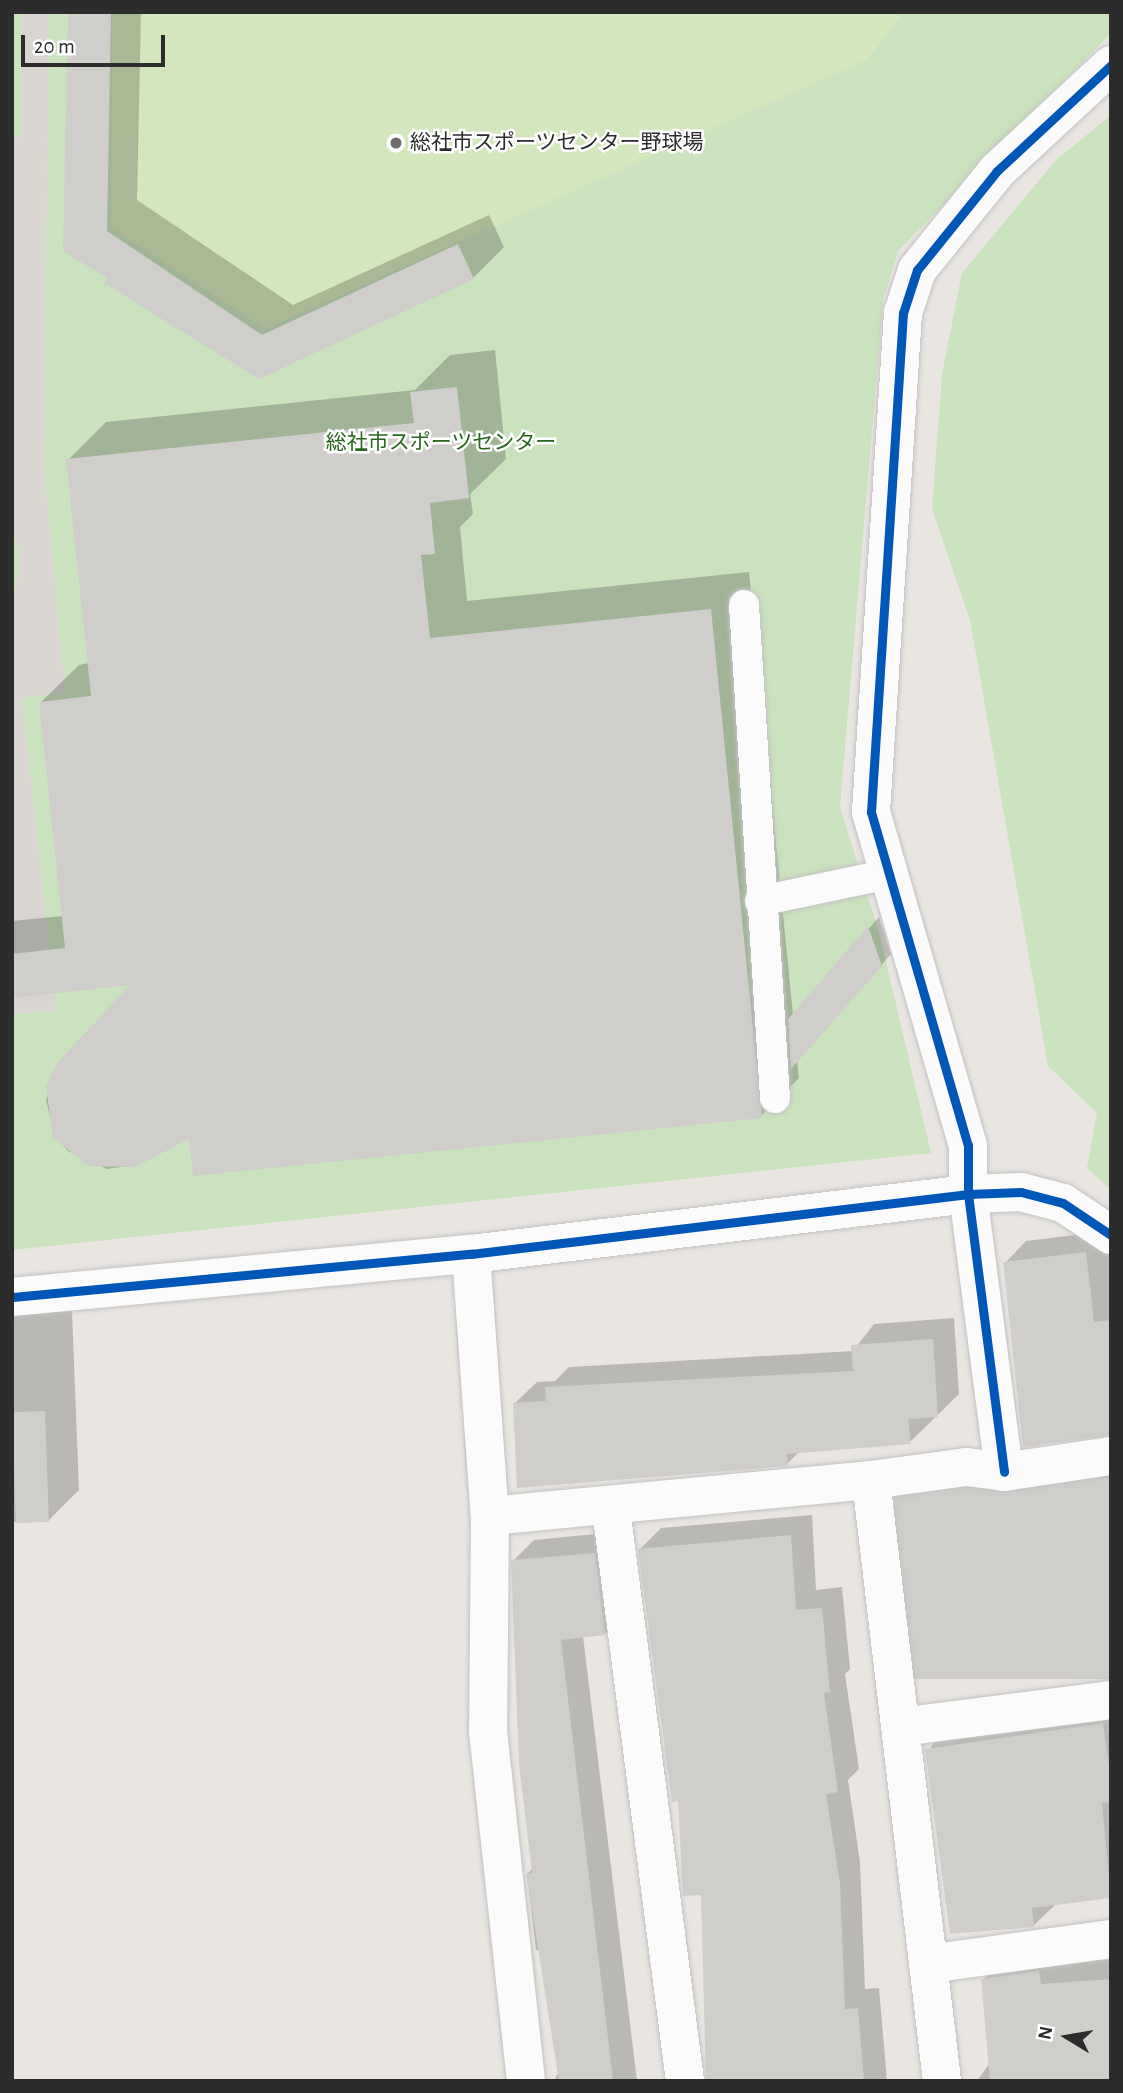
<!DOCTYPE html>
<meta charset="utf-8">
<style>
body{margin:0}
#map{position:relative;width:1123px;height:2093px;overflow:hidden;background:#e9e6e2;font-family:"Alegreya Sans","Noto Sans JP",sans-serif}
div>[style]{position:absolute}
.green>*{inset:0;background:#cae2bd}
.pitch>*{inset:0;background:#d4e6bb}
.plaza>*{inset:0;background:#d9d6d2}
.shadow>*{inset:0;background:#0003}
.building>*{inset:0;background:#d0cecb;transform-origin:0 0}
.roads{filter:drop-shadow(0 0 2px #c3c2c2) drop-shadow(0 0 2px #c3c2c2)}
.lane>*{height:30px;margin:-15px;padding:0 15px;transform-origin:15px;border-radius:15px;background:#fcfbfb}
.street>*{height:38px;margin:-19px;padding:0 19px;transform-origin:19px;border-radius:19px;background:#fcfbfb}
.secondary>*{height:38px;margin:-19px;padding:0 19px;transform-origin:19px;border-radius:19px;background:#fcfbfb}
.cycleway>*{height:9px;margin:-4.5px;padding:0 4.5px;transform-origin:4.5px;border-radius:4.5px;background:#0057b8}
.dots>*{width:19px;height:19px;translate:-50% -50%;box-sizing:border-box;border:4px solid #fff;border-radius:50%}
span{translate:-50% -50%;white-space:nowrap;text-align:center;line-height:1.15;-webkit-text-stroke:5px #fff;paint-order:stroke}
.poi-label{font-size:21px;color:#2c2c2c}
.left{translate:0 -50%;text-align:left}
.park-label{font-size:21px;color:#29651f}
.frame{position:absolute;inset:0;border:14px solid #2c2c2c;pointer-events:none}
.north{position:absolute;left:1032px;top:2002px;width:70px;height:70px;-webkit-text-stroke:5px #fff;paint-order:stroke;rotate:281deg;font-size:19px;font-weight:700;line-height:28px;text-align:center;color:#2c2c2c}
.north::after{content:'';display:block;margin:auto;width:24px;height:32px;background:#2c2c2c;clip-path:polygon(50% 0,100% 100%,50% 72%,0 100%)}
.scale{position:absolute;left:21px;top:35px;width:144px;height:32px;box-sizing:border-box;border:4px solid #2c2c2c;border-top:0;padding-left:9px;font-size:21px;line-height:24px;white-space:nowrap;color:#2c2c2c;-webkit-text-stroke:5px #fff;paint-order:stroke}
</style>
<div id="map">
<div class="green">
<div style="clip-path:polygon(12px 12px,1111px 12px,1111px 33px,898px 251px,883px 300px,840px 807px,879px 932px,931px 1153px,12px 1250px)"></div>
<div style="clip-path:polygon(1111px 115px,1111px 1190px,1087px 1168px,1097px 1113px,1048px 1066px,970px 620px,932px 509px,942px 374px,962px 273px,1056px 160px)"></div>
</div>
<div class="pitch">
<div style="clip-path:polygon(112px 12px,904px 12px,868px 59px,265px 329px,111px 228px)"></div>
</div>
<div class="plaza">
<div style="clip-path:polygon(22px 12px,49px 12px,44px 467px,65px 692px,22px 698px,56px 1011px,12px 1014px,12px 612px,20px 557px,12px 525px,12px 137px,21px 136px)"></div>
</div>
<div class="shadow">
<div style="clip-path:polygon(71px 12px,141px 12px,137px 200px,293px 305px,489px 215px,504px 247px,473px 278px,259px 377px,110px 277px)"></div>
<div style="clip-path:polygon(495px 350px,506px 459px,470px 494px,473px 514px,460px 527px,467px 601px,749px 572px,793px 1015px,879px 917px,891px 954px,797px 1060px,799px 1078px,761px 1116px,191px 1136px,135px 1165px,107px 1169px,68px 1151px,55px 1136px,46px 1100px,59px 1064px,135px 983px,12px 997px,12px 921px,63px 916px,41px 702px,79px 665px,89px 663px,68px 460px,106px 422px,415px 390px,450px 355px)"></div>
<div style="clip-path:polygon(1107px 1231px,1111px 1263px,1111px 1435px,1005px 1263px,1026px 1241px)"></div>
<div style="clip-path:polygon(72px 1311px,79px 1490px,48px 1521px,12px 1522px,12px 1314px)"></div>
<div style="clip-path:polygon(954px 1318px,959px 1394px,910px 1442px,800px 1451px,787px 1464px,515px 1403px,537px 1382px,555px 1381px,569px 1367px,853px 1351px,874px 1324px)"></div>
<div style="clip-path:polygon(1111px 1460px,1111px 1677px,898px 1508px,920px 1486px)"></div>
<div style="clip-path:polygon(812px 1515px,816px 1590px,842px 1587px,850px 1669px,845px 1674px,859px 1769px,848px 1780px,860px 1862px,865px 1989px,879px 1988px,887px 2081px,707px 2081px,702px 1893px,679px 1799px,640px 1549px,661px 1528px)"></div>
<div style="clip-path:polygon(615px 1532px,626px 1613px,605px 1634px,583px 1636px,637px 2081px,554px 2081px,559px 2071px,544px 1950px,536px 1950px,527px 1874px,533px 1868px,513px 1561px,534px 1540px)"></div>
<div style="clip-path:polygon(1111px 1704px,1111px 1897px,1056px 1904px,1033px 1926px,952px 1932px,931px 1746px,953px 1725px)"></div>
<div style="clip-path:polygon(1004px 1958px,1111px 1960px,1111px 2081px,977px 2081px,990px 2063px,983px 1980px)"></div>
</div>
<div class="building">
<div style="clip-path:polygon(68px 13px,111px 13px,107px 231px,262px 335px,458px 244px,474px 279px,259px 379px,104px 283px,107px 278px,63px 251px)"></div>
<div style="clip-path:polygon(457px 387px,469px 498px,430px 503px,435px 554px,421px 555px,430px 638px,711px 609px,762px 1118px,193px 1176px,189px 1139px,135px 1167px,88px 1166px,53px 1137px,46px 1086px,57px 1063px,130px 985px,12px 998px,12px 954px,65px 948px,39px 702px,91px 696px,66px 459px,414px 423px,410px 392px)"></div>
<div style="clip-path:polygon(868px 926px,882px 966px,791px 1069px,788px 1019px)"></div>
<div style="clip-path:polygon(1086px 1252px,1094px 1322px,1111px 1320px,1111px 1435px,1023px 1447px,1003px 1262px)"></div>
<div style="clip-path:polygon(933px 1339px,938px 1417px,908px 1419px,911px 1444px,787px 1454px,788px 1466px,517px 1488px,513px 1403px,546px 1401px,545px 1387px,853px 1371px,851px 1345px)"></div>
<div style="left:45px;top:1411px;width:111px;height:33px;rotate:88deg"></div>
<div style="left:1111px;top:1478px;width:201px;height:217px;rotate:90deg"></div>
<div style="clip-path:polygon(791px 1535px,796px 1610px,822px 1608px,830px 1692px,824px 1693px,838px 1792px,826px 1794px,840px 1884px,845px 2009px,858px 2008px,864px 2081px,706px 2081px,701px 1895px,683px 1896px,678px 1801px,672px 1802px,638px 1549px)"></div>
<div style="clip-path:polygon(595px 1553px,605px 1635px,561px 1640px,613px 2081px,559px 2081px,526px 1873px,532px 1873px,519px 1764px,511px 1560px)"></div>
<div style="clip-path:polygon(1103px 1723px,1111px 1780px,1111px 1802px,1102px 1803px,1111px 1898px,1032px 1908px,1034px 1927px,950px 1934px,925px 1749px)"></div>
<div style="clip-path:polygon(1039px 1971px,1041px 1984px,1111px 1979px,1111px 2081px,990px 2081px,981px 1979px)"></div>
</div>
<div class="roads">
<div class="lane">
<div style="left:744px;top:605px;width:494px;rotate:86.4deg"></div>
<div style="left:760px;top:901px;width:132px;rotate:-11.8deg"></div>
</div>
<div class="street">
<div style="left:1111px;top:65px;width:156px;rotate:137.1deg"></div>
<div style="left:997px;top:171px;width:127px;rotate:128.9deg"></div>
<div style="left:917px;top:270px;width:45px;rotate:108deg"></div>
<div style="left:903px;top:313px;width:500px;rotate:93.67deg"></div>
<div style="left:871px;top:812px;width:347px;rotate:73.8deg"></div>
<div style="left:968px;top:1145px;width:49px;rotate:90deg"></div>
<div style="left:968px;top:1194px;width:53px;rotate:-2.2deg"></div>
<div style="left:1021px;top:1192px;width:43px;rotate:14.7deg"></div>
<div style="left:1063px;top:1203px;width:58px;rotate:33.7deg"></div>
<div style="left:968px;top:1194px;width:280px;rotate:82.6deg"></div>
<div style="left:471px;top:1254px;width:263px;rotate:85.9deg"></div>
<div style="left:490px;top:1516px;width:215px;rotate:90.5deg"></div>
<div style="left:488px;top:1731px;width:352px;rotate:83.8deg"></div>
<div style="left:611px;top:1509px;width:577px;rotate:82.63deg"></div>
<div style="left:490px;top:1516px;width:383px;rotate:-5.4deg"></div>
<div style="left:901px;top:1727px;width:212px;rotate:-7.3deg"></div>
<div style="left:928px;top:1964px;width:185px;rotate:-7.8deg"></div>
<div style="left:942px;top:2081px;width:605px;rotate:-96.74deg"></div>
<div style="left:871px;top:1480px;width:96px;rotate:-7.8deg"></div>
<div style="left:966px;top:1467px;width:38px;rotate:7deg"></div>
<div style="left:1004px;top:1472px;width:108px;rotate:-8.5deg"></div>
</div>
<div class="secondary">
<div style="left:12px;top:1297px;width:461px;rotate:-5.4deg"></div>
<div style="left:471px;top:1254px;width:501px;rotate:-6.88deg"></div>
</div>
</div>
<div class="cycleway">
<div style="left:1111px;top:65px;width:156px;rotate:137.1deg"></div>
<div style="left:997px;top:171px;width:127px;rotate:128.9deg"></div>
<div style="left:917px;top:270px;width:45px;rotate:108deg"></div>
<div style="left:903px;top:313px;width:500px;rotate:93.67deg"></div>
<div style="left:871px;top:812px;width:347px;rotate:73.8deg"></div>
<div style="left:968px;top:1145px;width:49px;rotate:90deg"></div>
<div style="left:968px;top:1194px;width:53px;rotate:-2.2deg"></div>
<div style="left:1021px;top:1192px;width:43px;rotate:14.7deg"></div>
<div style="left:1063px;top:1203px;width:58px;rotate:33.7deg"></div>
<div style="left:12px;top:1297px;width:461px;rotate:-5.4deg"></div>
<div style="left:471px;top:1254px;width:501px;rotate:-6.88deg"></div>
<div style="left:968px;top:1194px;width:280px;rotate:82.6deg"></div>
</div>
<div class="dots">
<div style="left:396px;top:143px;background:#6e6d6c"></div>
</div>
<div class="poi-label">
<span class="left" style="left:410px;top:143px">総社市スポーツセンター野球場</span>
</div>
<div class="park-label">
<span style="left:441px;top:443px">総社市スポーツセンター</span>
</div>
<div class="frame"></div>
<div class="north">N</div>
<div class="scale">20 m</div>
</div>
